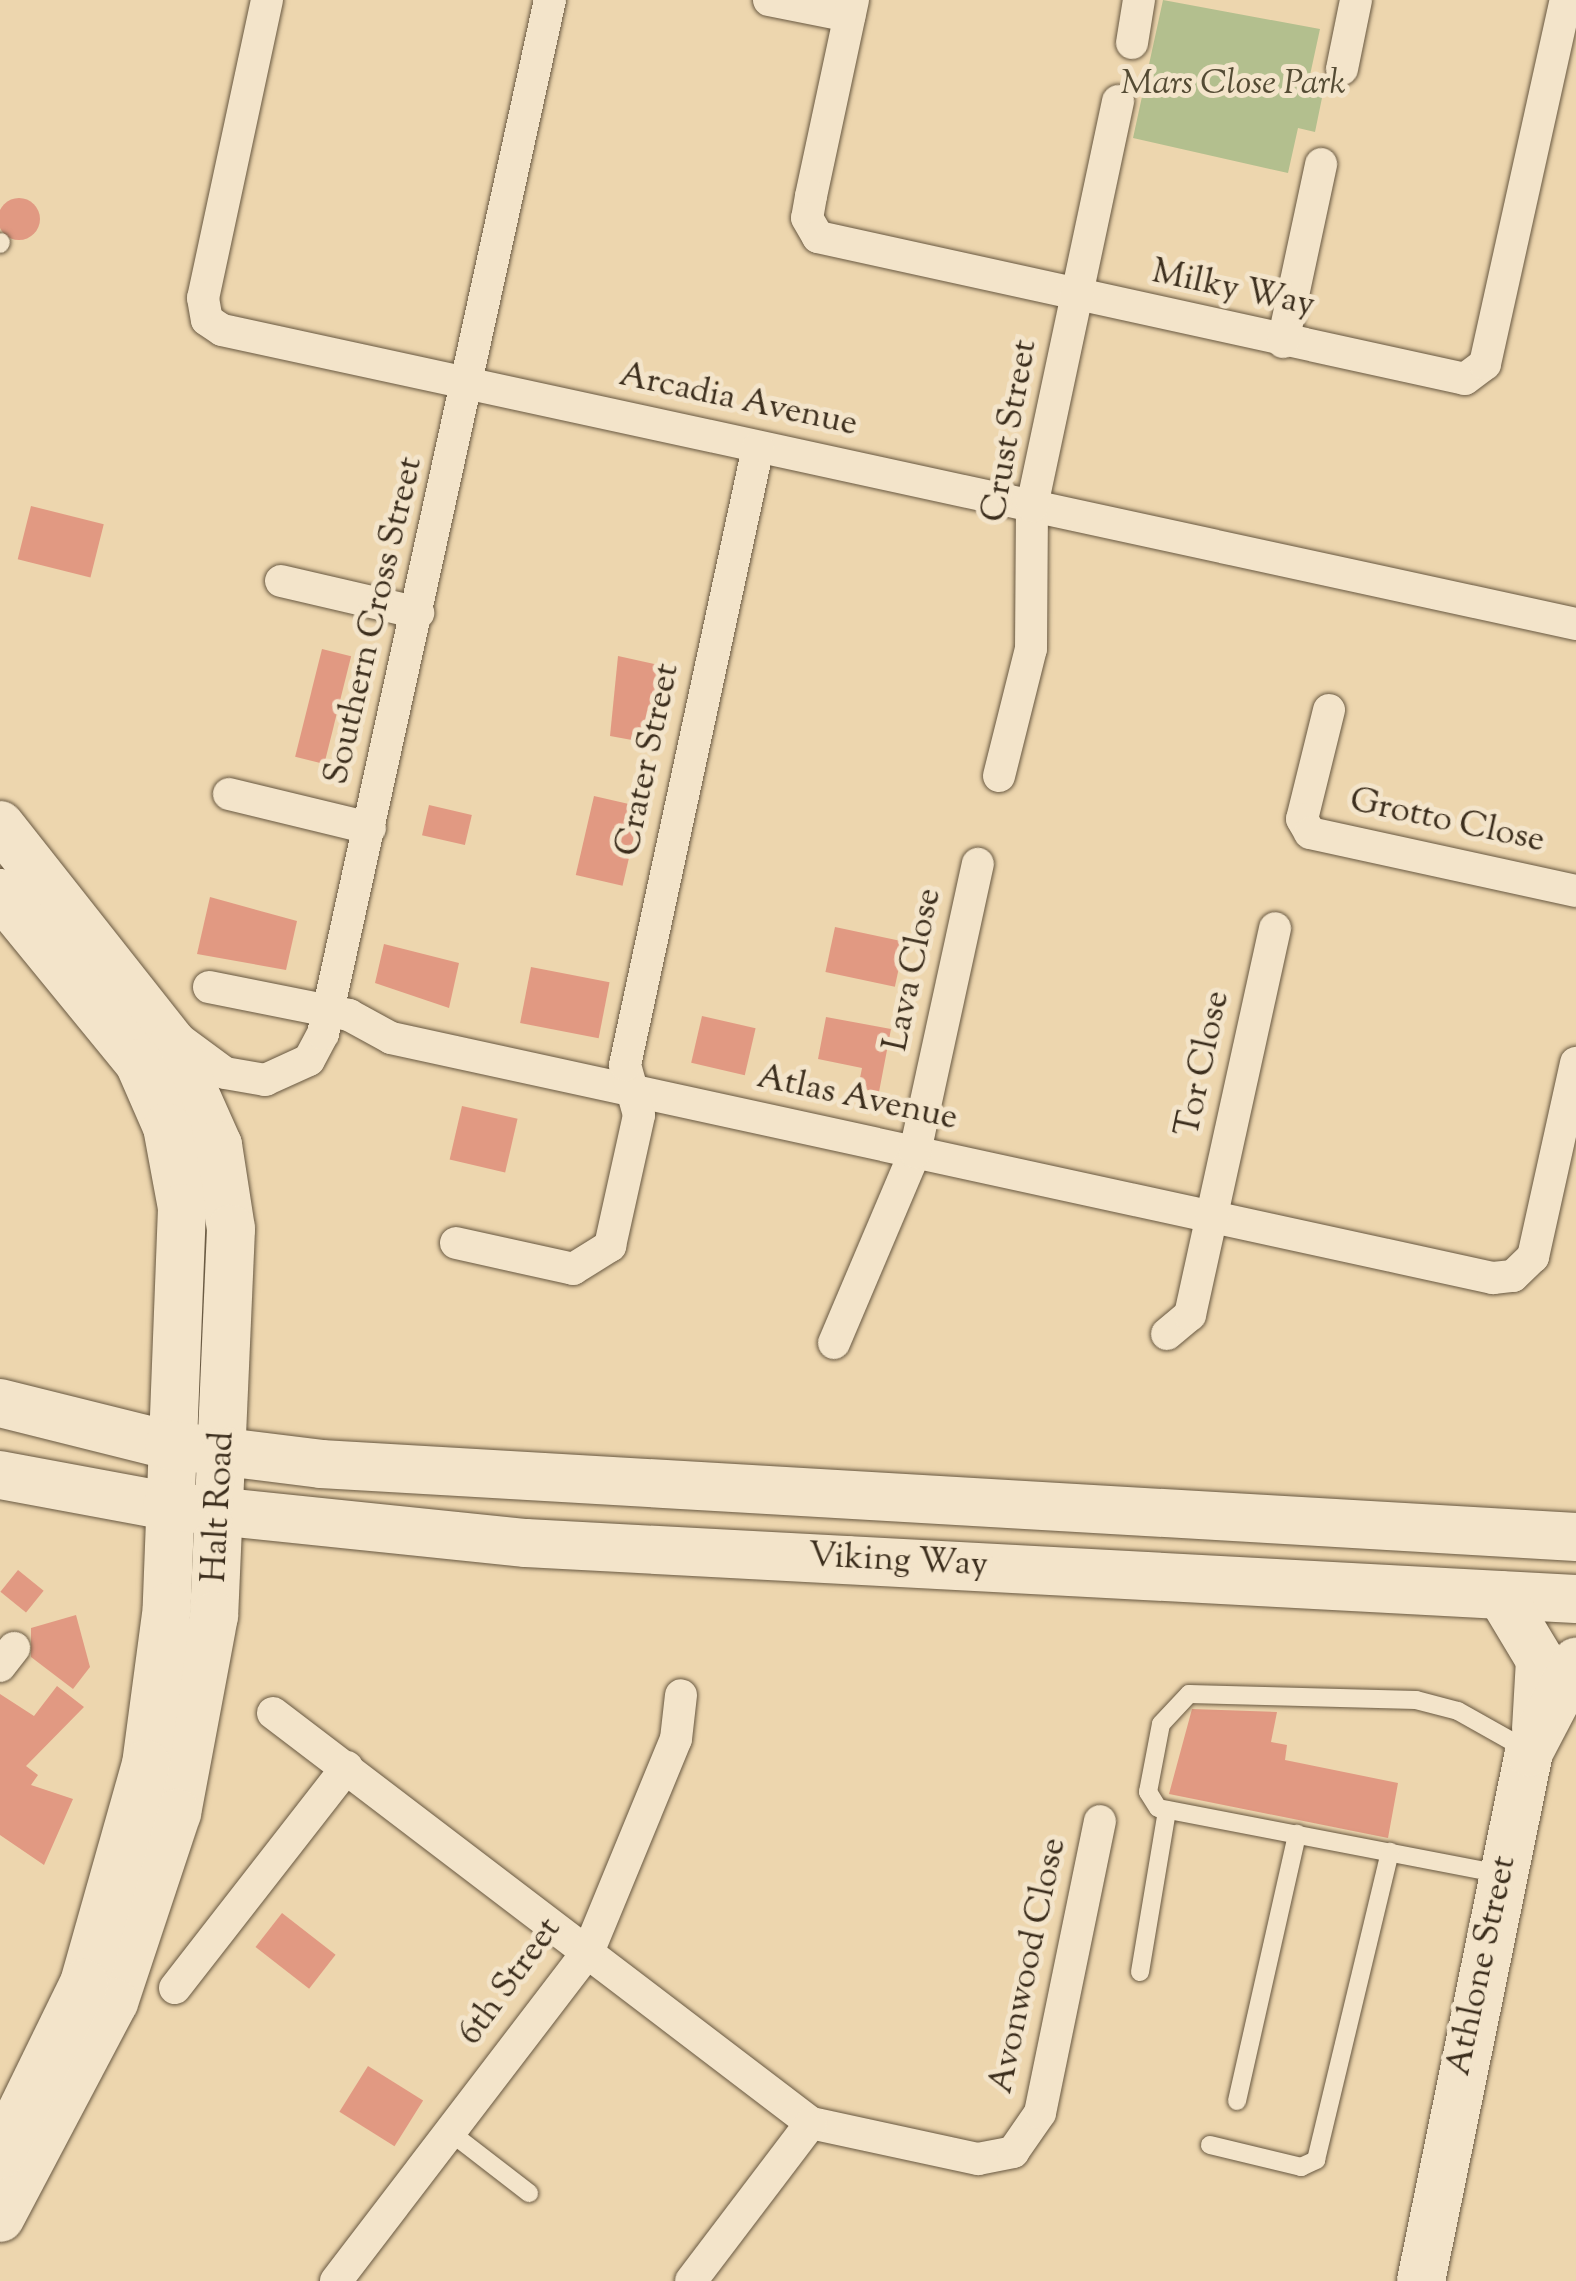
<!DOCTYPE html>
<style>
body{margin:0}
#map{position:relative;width:1576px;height:2281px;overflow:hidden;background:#edd6ae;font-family:"Sorts Mill Goudy",serif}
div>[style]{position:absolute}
.green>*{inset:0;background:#b3bf8e}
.building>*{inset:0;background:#e19982;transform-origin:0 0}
.round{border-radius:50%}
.roads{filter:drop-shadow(0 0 2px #685841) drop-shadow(0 0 2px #685841)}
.lane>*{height:18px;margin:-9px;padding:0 9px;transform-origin:9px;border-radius:9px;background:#f3e4ca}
.street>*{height:32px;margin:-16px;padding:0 16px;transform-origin:16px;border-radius:16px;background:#f3e4ca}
.secondary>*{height:48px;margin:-24px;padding:0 24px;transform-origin:24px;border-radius:24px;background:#f3e4ca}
span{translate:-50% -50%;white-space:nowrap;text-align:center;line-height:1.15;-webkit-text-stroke:10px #f3e4ca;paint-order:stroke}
.park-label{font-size:35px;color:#544b34;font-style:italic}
.street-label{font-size:35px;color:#3c2e1d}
</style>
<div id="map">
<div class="green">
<div style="clip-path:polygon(1163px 0,1320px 29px,1307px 89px,1323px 93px,1315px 132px,1298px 128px,1288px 173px,1133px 138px)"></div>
</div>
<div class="building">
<div class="round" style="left:-2px;top:198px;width:42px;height:42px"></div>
<div style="left:31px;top:506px;width:75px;height:55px;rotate:14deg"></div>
<div style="left:322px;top:649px;width:30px;height:111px;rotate:14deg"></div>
<div style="clip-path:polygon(618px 656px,677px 669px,654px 744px,610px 736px)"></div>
<div style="left:594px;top:796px;width:48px;height:81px;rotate:13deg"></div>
<div style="left:429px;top:805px;width:44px;height:31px;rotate:13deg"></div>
<div style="clip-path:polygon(210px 897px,297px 921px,286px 970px,197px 954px)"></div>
<div style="left:835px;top:927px;width:71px;height:46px;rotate:12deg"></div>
<div style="clip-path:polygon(384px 944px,459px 963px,449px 1008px,375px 983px)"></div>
<div style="left:531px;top:967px;width:80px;height:57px;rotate:11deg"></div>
<div style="left:702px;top:1016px;width:55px;height:48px;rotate:13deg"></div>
<div style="clip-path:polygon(826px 1017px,891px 1029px,879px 1092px,858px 1088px,862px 1068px,818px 1059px)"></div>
<div style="left:462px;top:1106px;width:57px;height:55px;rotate:13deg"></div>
<div style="left:18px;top:1570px;width:33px;height:28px;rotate:39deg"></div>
<div style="clip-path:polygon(76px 1615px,90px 1667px,73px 1689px,31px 1657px,31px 1628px)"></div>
<div style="clip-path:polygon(57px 1686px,84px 1707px,26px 1766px,38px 1775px,31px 1785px,73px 1799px,44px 1865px,0 1835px,0 1694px,34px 1716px)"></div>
<div style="clip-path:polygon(1192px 1709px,1277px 1712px,1271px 1742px,1287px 1745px,1285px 1760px,1398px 1783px,1388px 1838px,1169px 1794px)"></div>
<div style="left:282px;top:1913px;width:68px;height:43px;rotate:38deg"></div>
<div style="left:368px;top:2066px;width:65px;height:54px;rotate:32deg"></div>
</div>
<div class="roads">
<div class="lane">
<div style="left:0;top:244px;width:2px;rotate:-63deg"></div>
<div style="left:1501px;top:1874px;width:349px;rotate:-169.1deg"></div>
<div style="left:1158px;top:1808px;width:19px;rotate:-122deg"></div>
<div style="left:1148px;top:1792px;width:69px;rotate:-79.2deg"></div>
<div style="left:1161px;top:1724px;width:41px;rotate:-47deg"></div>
<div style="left:1189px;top:1694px;width:227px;rotate:1.5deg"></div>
<div style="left:1416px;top:1700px;width:43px;rotate:14.7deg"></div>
<div style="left:1458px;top:1711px;width:81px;rotate:29.4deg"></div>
<div style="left:1140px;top:1972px;width:164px;rotate:-80.5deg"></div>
<div style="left:1237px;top:2101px;width:274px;rotate:-77.3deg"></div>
<div style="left:450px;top:2132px;width:100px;rotate:37.7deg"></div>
<div style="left:1210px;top:2145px;width:94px;rotate:13.6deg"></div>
<div style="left:1301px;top:2167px;width:17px;rotate:-25deg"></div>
<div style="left:1316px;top:2160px;width:317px;rotate:-76.5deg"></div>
</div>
<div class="street">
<div style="left:267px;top:0;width:305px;rotate:102.1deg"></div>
<div style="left:203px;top:298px;width:22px;rotate:80deg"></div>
<div style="left:207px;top:320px;width:18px;rotate:34deg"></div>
<div style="left:222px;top:330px;width:1386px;rotate:12.25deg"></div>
<div style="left:769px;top:0;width:82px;rotate:11.3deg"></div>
<div style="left:853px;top:0;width:200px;rotate:102.1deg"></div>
<div style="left:811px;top:196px;width:22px;rotate:100deg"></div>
<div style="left:807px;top:218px;width:22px;rotate:60deg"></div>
<div style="left:818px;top:237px;width:662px;rotate:12.38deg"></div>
<div style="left:1465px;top:379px;width:25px;rotate:-37deg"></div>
<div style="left:1485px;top:364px;width:373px;rotate:-77.5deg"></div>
<div style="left:1132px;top:43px;width:44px;rotate:-80.8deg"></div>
<div style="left:1342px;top:69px;width:70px;rotate:-78.5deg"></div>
<div style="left:1283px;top:342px;width:182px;rotate:-77.9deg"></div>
<div style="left:281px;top:581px;width:141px;rotate:13.1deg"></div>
<div style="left:1329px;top:710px;width:112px;rotate:103.9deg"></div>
<div style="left:1302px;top:819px;width:16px;rotate:60deg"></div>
<div style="left:1310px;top:833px;width:272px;rotate:12.3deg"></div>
<div style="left:999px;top:776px;width:131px;rotate:-75.9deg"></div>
<div style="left:1031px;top:649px;width:143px;rotate:-89.6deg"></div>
<div style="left:1032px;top:506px;width:414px;rotate:-78deg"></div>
<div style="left:229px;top:794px;width:145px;rotate:13.6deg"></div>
<div style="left:209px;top:987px;width:143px;rotate:11.3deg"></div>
<div style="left:349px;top:1015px;width:48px;rotate:28.7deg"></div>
<div style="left:391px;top:1038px;width:1128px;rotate:12.29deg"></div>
<div style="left:1493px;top:1278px;width:20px;rotate:-6deg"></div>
<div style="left:1513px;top:1276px;width:28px;rotate:-44deg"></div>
<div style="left:1533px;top:1257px;width:199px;rotate:-77.5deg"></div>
<div style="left:175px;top:1036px;width:62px;rotate:36.5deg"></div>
<div style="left:225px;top:1073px;width:41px;rotate:9.9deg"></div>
<div style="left:265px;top:1080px;width:48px;rotate:-24.4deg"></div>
<div style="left:309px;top:1060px;width:30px;rotate:-62deg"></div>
<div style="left:323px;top:1034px;width:1059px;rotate:-77.62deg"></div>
<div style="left:456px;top:1243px;width:120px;rotate:12.5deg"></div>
<div style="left:573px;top:1269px;width:44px;rotate:-31.9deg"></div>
<div style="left:610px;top:1246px;width:134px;rotate:-77.5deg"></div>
<div style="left:639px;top:1115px;width:52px;rotate:-105.6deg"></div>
<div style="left:625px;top:1065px;width:632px;rotate:-77.85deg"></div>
<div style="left:1167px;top:1334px;width:30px;rotate:-40deg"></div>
<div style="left:1190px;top:1315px;width:396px;rotate:-77.6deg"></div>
<div style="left:834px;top:1343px;width:207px;rotate:-67deg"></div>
<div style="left:915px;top:1152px;width:295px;rotate:-77.7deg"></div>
<div style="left:0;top:1666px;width:23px;rotate:-52deg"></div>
<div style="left:273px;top:1713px;width:676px;rotate:37.31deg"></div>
<div style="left:811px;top:2123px;width:171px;rotate:12.2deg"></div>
<div style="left:978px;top:2159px;width:36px;rotate:-11deg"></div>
<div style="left:1013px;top:2152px;width:47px;rotate:-55.3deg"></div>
<div style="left:1040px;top:2113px;width:298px;rotate:-78.4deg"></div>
<div style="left:175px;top:1988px;width:280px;rotate:-52.1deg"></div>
<div style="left:336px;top:2281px;width:417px;rotate:-52.6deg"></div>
<div style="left:589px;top:1950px;width:228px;rotate:-67.6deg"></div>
<div style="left:676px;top:1739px;width:44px;rotate:-83.5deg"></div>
<div style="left:691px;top:2281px;width:198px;rotate:-52.8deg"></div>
</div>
<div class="secondary">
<div style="left:0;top:825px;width:279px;rotate:51.7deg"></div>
<div style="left:173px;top:1044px;width:111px;rotate:66deg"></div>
<div style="left:218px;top:1145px;width:85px;rotate:81.2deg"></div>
<div style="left:231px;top:1229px;width:387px;rotate:92.5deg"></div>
<div style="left:214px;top:1616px;width:200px;rotate:100.6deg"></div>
<div style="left:177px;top:1813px;width:199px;rotate:108.4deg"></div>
<div style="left:114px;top:2002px;width:244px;rotate:117.8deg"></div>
<div style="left:0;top:893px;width:220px;rotate:50.7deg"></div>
<div style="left:139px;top:1063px;width:70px;rotate:66.4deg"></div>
<div style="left:167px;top:1127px;width:82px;rotate:79.5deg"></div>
<div style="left:182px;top:1208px;width:399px;rotate:92.2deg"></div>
<div style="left:167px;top:1607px;width:158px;rotate:97.6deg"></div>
<div style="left:146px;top:1764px;width:228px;rotate:105.8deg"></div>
<div style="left:84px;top:1983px;width:191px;rotate:116deg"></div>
<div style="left:0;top:1403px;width:174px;rotate:14deg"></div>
<div style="left:169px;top:1445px;width:153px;rotate:7.1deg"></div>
<div style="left:321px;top:1464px;width:1257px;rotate:3.33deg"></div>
<div style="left:0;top:1475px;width:170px;rotate:10.5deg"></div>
<div style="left:167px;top:1506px;width:361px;rotate:5.9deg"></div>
<div style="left:526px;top:1543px;width:1051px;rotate:3.05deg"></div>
<div style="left:1501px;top:1595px;width:76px;rotate:59deg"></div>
<div style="left:1540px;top:1660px;width:69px;rotate:93.3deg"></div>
<div style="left:1421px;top:2281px;width:540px;rotate:-78.46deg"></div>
<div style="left:1529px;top:1752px;width:102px;rotate:-62.4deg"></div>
</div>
</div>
<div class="park-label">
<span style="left:1233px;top:85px">Mars Close Park</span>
</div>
<div class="street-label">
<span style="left:1233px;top:290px;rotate:12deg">Milky Way</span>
<span style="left:738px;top:401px;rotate:12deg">Arcadia Avenue</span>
<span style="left:1011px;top:431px;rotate:-80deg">Crust Street</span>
<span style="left:375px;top:621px;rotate:-77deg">Southern Cross Street</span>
<span style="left:649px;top:760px;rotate:-78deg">Crater Street</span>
<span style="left:1447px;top:822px;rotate:12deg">Grotto Close</span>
<span style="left:914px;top:970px;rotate:-78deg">Lava Close</span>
<span style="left:1204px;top:1064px;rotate:-78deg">Tor Close</span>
<span style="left:857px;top:1099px;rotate:12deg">Atlas Avenue</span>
<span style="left:220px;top:1507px;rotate:-87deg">Halt Road</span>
<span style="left:898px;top:1562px;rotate:3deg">Viking Way</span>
<span style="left:1029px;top:1966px;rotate:-78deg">Avonwood Close</span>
<span style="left:1483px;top:1966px;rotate:-78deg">Athlone Street</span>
<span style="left:511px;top:1982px;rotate:-54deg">6th Street</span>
</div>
</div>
